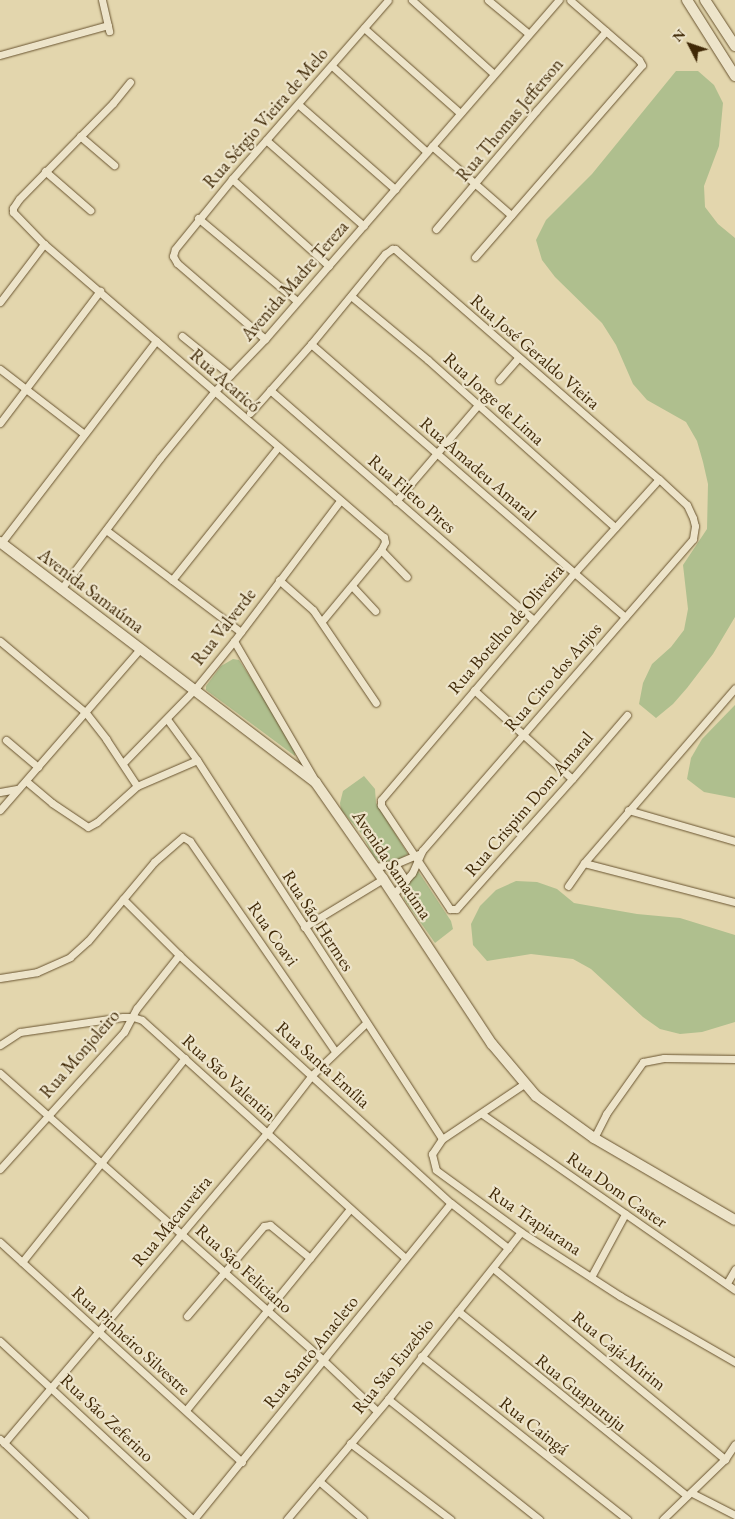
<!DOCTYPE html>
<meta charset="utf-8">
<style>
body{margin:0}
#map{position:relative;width:735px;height:1519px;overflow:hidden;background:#e3d6ad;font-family:"EB Garamond",serif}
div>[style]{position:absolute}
.green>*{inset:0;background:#afbf8e}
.roads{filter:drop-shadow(0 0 1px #695430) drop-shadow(0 0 1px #695430)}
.street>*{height:7px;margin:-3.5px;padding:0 3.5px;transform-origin:3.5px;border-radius:3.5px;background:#ede4ca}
.secondary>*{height:10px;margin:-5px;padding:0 5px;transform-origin:5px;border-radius:5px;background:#ede4ca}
span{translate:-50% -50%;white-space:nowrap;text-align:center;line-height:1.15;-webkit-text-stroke:4.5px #ede4ca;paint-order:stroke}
.street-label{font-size:18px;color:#402907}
.north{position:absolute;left:665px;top:20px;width:50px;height:50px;-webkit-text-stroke:4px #ede4ca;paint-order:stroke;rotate:311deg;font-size:14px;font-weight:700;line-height:20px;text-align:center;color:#402907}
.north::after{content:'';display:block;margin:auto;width:18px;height:22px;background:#402907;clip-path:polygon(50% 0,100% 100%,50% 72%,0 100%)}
</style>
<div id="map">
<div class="green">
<div style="clip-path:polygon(676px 71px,698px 71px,714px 85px,723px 103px,719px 146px,704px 186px,705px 207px,718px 224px,735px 238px,735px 617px,713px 654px,687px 688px,673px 704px,656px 718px,639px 704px,643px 683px,652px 664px,671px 647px,684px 630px,688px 609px,683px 565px,707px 529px,708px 484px,703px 462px,697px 441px,686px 422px,647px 400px,633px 384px,616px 345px,602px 323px,555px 277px,542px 260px,536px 240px,546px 220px,592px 174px)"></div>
<div style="clip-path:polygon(233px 659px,239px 660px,282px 726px,295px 750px,295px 756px,206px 690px,206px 686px,221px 666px)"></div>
<div style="clip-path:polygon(735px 705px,735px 798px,704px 792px,687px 779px,691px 758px,702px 739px)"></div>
<div style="clip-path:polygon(364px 776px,375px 789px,376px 803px,408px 854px,397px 861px,388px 863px,380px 862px,374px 857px,361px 833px,341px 810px,340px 803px,343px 791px)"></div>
<div style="clip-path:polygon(418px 871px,451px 921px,453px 929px,435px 943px,404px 899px,404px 889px)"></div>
<div style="clip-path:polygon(516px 881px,537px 882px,557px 889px,574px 903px,637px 914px,680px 918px,735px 935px,735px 1022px,702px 1032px,680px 1034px,660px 1029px,643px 1017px,591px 969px,573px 959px,531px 954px,487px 961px,473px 945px,471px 924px,480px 906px,496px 890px)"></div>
</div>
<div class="roads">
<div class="street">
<div style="left:102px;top:0;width:32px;rotate:77deg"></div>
<div style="left:412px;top:0;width:110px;rotate:42.1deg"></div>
<div style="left:488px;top:0;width:53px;rotate:39.7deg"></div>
<div style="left:364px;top:28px;width:128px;rotate:41.5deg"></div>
<div style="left:0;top:55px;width:112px;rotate:-15.5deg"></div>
<div style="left:332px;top:66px;width:128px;rotate:42.2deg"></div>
<div style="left:130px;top:82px;width:27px;rotate:129deg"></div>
<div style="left:113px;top:103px;width:134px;rotate:134.4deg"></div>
<div style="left:19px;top:199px;width:11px;rotate:124deg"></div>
<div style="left:13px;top:208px;width:4px;rotate:90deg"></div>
<div style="left:13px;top:212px;width:45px;rotate:45.9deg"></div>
<div style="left:44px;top:244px;width:449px;rotate:40.8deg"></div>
<div style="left:384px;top:537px;width:5px;rotate:79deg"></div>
<div style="left:385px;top:542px;width:9px;rotate:117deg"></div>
<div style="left:381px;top:550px;width:92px;rotate:129.7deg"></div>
<div style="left:299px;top:105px;width:128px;rotate:41.2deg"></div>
<div style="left:80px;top:136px;width:45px;rotate:40.5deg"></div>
<div style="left:266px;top:140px;width:130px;rotate:41.3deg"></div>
<div style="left:432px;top:146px;width:105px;rotate:41.1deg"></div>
<div style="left:45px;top:171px;width:60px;rotate:40.9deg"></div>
<div style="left:232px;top:179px;width:130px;rotate:41.9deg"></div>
<div style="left:198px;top:218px;width:129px;rotate:40deg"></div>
<div style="left:436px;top:229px;width:155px;rotate:-49.7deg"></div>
<div style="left:536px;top:111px;width:106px;rotate:-48.8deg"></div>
<div style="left:475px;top:257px;width:254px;rotate:-49deg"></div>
<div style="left:642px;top:65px;width:6px;rotate:-121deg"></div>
<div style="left:639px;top:60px;width:91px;rotate:-139deg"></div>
<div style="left:351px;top:296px;width:100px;rotate:39.7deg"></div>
<div style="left:428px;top:360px;width:251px;rotate:41.8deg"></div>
<div style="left:0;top:302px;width:73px;rotate:-52.8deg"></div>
<div style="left:182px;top:336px;width:62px;rotate:39.1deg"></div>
<div style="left:265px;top:339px;width:116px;rotate:-139.2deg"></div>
<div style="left:177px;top:263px;width:8px;rotate:-120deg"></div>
<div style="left:173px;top:256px;width:7px;rotate:-74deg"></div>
<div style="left:175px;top:249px;width:90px;rotate:-50.8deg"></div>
<div style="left:232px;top:179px;width:237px;rotate:-48.9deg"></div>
<div style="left:311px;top:344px;width:416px;rotate:41deg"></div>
<div style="left:0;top:369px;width:106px;rotate:37.7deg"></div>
<div style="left:499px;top:380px;width:29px;rotate:-49deg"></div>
<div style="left:270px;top:390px;width:350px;rotate:41.1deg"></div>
<div style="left:250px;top:413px;width:92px;rotate:-48.5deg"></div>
<div style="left:311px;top:344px;width:117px;rotate:-50.6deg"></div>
<div style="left:385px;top:254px;width:9px;rotate:-36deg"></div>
<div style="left:392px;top:249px;width:3px"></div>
<div style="left:395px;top:249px;width:350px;rotate:41.1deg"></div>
<div style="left:659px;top:479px;width:38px;rotate:43deg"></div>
<div style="left:687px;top:505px;width:14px;rotate:65deg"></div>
<div style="left:693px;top:518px;width:8px;rotate:76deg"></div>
<div style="left:695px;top:526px;width:13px;rotate:99deg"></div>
<div style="left:693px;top:539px;width:413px;rotate:131deg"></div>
<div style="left:422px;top:851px;width:24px;rotate:114deg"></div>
<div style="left:412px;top:873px;width:29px;rotate:131deg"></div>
<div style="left:0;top:423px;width:166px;rotate:-52.9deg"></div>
<div style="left:396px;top:501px;width:126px;rotate:-49.5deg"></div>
<div style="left:106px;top:530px;width:169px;rotate:37.1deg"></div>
<div style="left:1px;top:543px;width:255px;rotate:-52.5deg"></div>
<div style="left:381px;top:550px;width:37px;rotate:46deg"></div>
<div style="left:172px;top:580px;width:170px;rotate:-51.4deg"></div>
<div style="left:279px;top:580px;width:45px;rotate:41.4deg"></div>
<div style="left:313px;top:610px;width:112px;rotate:55.9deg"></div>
<div style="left:352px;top:586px;width:34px;rotate:47deg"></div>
<div style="left:61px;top:589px;width:164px;rotate:-52.9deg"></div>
<div style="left:160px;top:458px;width:85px;rotate:-50.7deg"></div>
<div style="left:214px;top:392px;width:74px;rotate:-46.1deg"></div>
<div style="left:265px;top:339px;width:449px;rotate:-49.1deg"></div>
<div style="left:0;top:641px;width:112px;rotate:39.9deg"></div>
<div style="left:86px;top:713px;width:33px;rotate:52deg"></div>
<div style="left:106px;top:739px;width:56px;rotate:56.6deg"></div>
<div style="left:234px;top:641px;width:161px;rotate:59.8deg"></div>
<div style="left:474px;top:690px;width:132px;rotate:42.2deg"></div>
<div style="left:627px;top:715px;width:84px;rotate:130.7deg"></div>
<div style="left:572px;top:779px;width:174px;rotate:131.7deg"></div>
<div style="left:456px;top:909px;width:6px;rotate:180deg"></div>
<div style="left:450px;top:909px;width:125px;rotate:-123.6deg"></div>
<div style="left:381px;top:805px;width:5px;rotate:-90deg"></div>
<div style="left:381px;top:800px;width:299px;rotate:-49.6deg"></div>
<div style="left:575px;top:572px;width:125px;rotate:-47.9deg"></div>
<div style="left:167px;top:719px;width:51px;rotate:53.8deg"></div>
<div style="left:197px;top:760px;width:451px;rotate:57.1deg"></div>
<div style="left:6px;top:740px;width:42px;rotate:40.2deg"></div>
<div style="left:123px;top:763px;width:103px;rotate:-45.8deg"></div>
<div style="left:195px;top:689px;width:62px;rotate:-50.9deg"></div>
<div style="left:234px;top:641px;width:176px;rotate:-52.9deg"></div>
<div style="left:26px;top:781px;width:34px;rotate:40deg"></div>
<div style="left:52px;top:803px;width:43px;rotate:33.7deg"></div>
<div style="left:88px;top:827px;width:10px;rotate:-29deg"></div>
<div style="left:97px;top:822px;width:54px;rotate:-42deg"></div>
<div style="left:137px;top:786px;width:65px;rotate:-23.4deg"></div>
<div style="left:0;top:792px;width:17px;rotate:-10deg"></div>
<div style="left:0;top:810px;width:213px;rotate:-49deg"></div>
<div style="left:628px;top:810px;width:111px;rotate:16.2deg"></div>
<div style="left:584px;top:863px;width:156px;rotate:14.5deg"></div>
<div style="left:395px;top:864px;width:20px;rotate:57deg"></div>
<div style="left:375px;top:867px;width:20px;rotate:-9deg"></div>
<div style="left:395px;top:864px;width:25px;rotate:-23deg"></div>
<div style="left:568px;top:886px;width:28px;rotate:-55deg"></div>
<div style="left:584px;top:863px;width:231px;rotate:-49.2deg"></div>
<div style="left:123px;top:899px;width:79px;rotate:45deg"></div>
<div style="left:179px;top:955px;width:368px;rotate:42.4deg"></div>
<div style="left:451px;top:1203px;width:73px;rotate:38.3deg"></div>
<div style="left:304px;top:927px;width:92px;rotate:-31.3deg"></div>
<div style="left:0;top:978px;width:37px;rotate:-9deg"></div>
<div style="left:37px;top:972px;width:36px;rotate:-24deg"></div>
<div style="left:70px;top:957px;width:24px;rotate:-42deg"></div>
<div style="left:88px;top:941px;width:103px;rotate:-50.1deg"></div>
<div style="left:154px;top:862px;width:38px;rotate:-41deg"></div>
<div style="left:183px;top:837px;width:8px;rotate:30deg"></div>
<div style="left:190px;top:841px;width:255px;rotate:55.4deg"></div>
<div style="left:0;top:1045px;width:24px;rotate:-33deg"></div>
<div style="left:20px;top:1032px;width:104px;rotate:-8.3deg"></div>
<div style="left:123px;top:1017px;width:10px"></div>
<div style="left:133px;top:1017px;width:9px;rotate:18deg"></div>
<div style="left:142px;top:1020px;width:355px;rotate:42.1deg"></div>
<div style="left:0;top:1073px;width:432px;rotate:41.6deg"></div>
<div style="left:323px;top:1360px;width:74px;rotate:43.4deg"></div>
<div style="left:524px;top:1084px;width:99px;rotate:146.1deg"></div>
<div style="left:442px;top:1139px;width:18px;rotate:124deg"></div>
<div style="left:432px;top:1154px;width:16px;rotate:76deg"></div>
<div style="left:436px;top:1170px;width:105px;rotate:36.1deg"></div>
<div style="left:521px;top:1232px;width:118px;rotate:32.9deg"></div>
<div style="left:620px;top:1296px;width:133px;rotate:29.9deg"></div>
<div style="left:482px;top:1114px;width:308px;rotate:34.8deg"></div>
<div style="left:594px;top:1138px;width:27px;rotate:-63deg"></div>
<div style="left:606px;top:1114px;width:64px;rotate:-54.6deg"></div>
<div style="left:643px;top:1062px;width:21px;rotate:-11deg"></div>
<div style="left:664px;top:1058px;width:71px;rotate:0.8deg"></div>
<div style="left:0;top:1169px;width:185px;rotate:-47.9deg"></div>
<div style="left:124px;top:1032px;width:27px;rotate:-62deg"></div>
<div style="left:137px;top:1008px;width:68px;rotate:-51.6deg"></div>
<div style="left:0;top:1242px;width:327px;rotate:42.3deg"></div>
<div style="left:22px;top:1262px;width:261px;rotate:-51.4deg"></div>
<div style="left:493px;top:1268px;width:301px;rotate:39.5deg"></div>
<div style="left:591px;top:1277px;width:72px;rotate:-61.6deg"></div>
<div style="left:727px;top:1283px;width:16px;rotate:-60deg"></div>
<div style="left:458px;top:1311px;width:294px;rotate:38.9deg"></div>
<div style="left:187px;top:1316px;width:118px;rotate:-49.5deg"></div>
<div style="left:264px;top:1226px;width:6px;rotate:-9deg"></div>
<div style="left:270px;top:1225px;width:52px;rotate:39.5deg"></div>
<div style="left:0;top:1341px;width:262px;rotate:42.8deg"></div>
<div style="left:421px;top:1356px;width:263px;rotate:38.4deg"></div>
<div style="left:388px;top:1399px;width:193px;rotate:38.5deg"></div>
<div style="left:186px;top:1410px;width:259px;rotate:-50.8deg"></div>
<div style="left:0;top:1439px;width:116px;rotate:43.6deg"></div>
<div style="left:4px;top:1443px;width:407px;rotate:-49.7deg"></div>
<div style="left:267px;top:1133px;width:73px;rotate:-52.2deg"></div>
<div style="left:312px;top:1075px;width:75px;rotate:-43.9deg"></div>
<div style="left:350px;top:1443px;width:126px;rotate:37.2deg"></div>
<div style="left:319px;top:1481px;width:58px;rotate:40.8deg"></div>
<div style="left:692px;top:1493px;width:48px;rotate:27.1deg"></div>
<div style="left:194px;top:1519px;width:407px;rotate:-50.9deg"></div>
<div style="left:287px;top:1519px;width:157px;rotate:-49.9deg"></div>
<div style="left:388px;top:1399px;width:213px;rotate:-51.5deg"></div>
<div style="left:663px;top:1519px;width:86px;rotate:-44.1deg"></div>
<div style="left:725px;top:1459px;width:18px;rotate:-56deg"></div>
</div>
<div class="secondary">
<div style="left:687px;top:0;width:90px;rotate:57.7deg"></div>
<div style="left:705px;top:0;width:55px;rotate:56.9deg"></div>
<div style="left:0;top:542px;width:397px;rotate:37.3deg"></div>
<div style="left:316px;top:783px;width:117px;rotate:55.1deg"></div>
<div style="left:383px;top:879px;width:198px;rotate:56.6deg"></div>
<div style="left:492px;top:1044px;width:68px;rotate:49.8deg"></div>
<div style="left:536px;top:1096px;width:72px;rotate:35.9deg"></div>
<div style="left:594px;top:1138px;width:163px;rotate:30.2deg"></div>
</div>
</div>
<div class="street-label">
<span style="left:266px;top:118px;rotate:-49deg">Rua Sérgio Vieira de Melo</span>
<span style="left:510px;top:120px;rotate:-50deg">Rua Thomas Jefferson</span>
<span style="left:295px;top:281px;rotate:-49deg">Avenida Madre Tereza</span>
<span style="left:535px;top:352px;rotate:41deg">Rua José Geraldo Vieira</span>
<span style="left:225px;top:381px;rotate:41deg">Rua Acaricó</span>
<span style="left:494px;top:399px;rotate:42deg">Rua Jorge de Lima</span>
<span style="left:478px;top:469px;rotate:41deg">Rua Amadeu Amaral</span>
<span style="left:412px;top:494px;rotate:41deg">Rua Fileto Pires</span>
<span style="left:91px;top:591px;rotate:37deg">Avenida Samaúma</span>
<span style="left:224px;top:627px;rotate:-52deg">Rua Valverde</span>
<span style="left:506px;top:629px;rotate:-49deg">Rua Botelho de Oliveira</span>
<span style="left:553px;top:677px;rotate:-49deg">Rua Ciro dos Anjos</span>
<span style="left:529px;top:804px;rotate:-49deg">Rua Crispim Dom Amaral</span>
<span style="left:392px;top:865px;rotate:56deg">Avenida Samaúma</span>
<span style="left:318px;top:921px;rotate:57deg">Rua São Hermes</span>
<span style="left:273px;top:934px;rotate:55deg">Rua Coavi</span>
<span style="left:80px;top:1054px;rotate:-49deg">Rua Monjoleiro</span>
<span style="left:323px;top:1065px;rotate:42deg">Rua Santa Emília</span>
<span style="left:229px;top:1078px;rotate:42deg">Rua São Valentin</span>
<span style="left:617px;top:1190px;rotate:35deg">Rua Dom Caster</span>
<span style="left:172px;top:1221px;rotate:-50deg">Rua Macauveira</span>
<span style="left:535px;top:1221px;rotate:34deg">Rua Trapiarana</span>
<span style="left:244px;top:1269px;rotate:42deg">Rua São Feliciano</span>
<span style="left:131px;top:1341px;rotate:42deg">Rua Pinheiro Silvestre</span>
<span style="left:619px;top:1351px;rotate:39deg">Rua Cajá-Mirim</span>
<span style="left:311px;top:1352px;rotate:-51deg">Rua Santo Anacleto</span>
<span style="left:393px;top:1366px;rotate:-51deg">Rua São Euzebio</span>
<span style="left:581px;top:1393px;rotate:39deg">Rua Guapuruju</span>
<span style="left:107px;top:1418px;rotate:43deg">Rua São Zeferino</span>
<span style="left:534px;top:1426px;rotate:38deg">Rua Caingá</span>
</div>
<div class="north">N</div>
</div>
